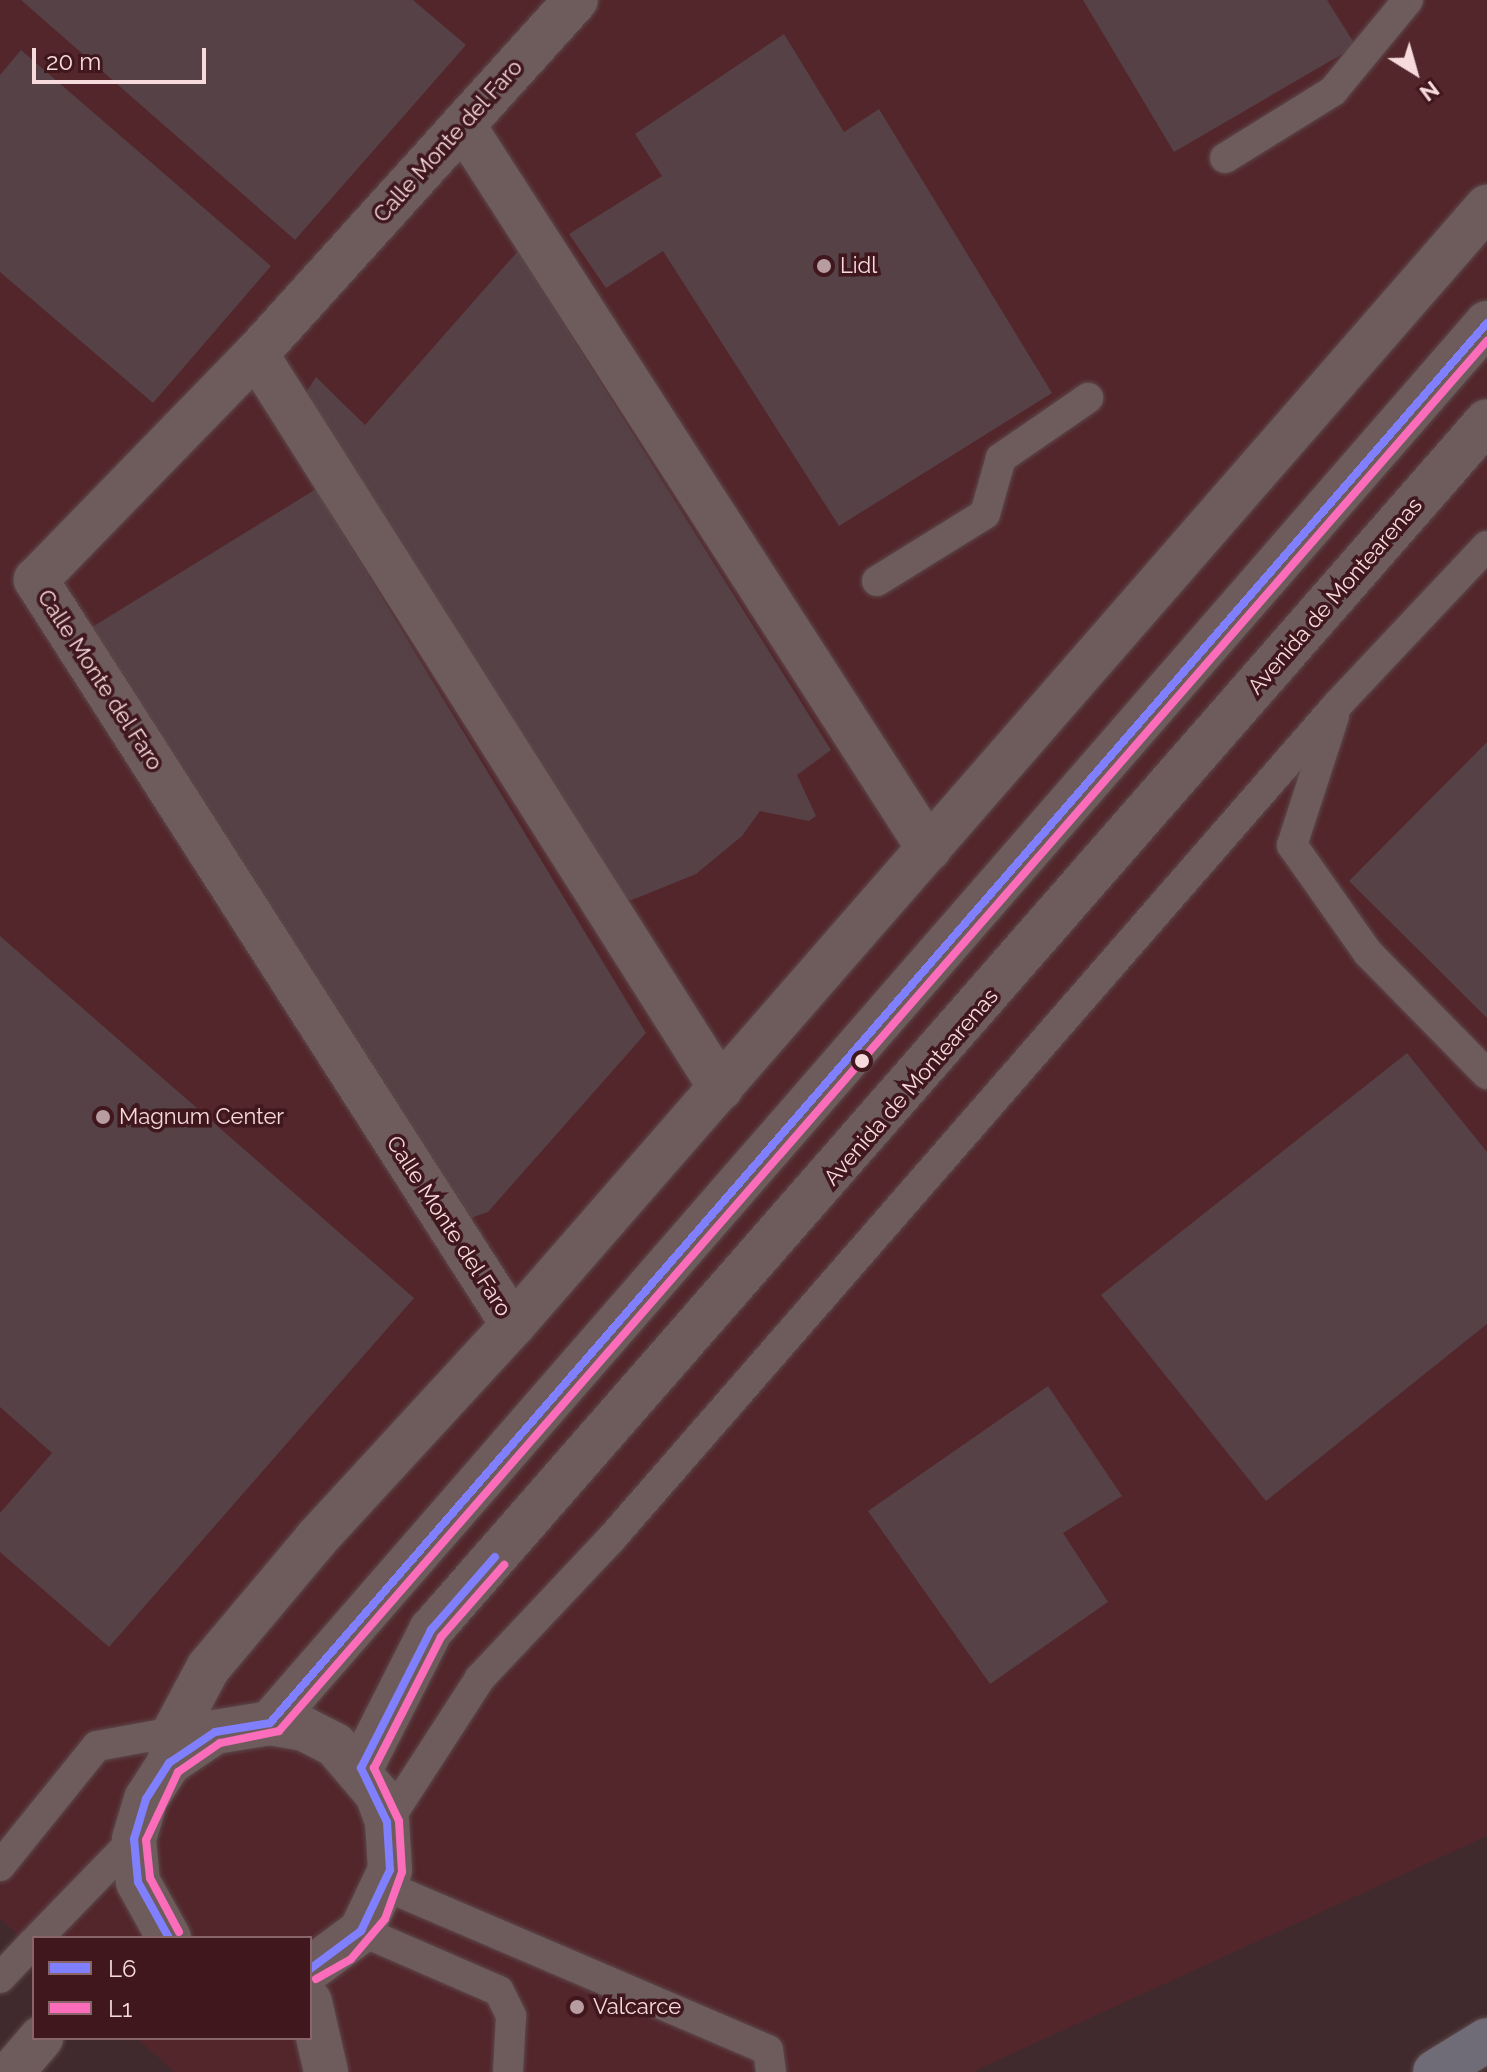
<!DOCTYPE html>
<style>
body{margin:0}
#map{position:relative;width:1487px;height:2072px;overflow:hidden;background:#412a2d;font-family:Raleway,sans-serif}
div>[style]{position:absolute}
.built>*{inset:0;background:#53262b}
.building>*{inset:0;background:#554146}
.roads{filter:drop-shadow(0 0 2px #5c484a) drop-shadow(0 0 2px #5c484a)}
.lane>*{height:30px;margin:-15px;padding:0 15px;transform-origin:15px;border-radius:15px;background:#6e5c5d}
.street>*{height:44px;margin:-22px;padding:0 22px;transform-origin:22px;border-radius:22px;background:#6e5c5d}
.secondary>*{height:44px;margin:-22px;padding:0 22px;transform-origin:22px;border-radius:22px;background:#6e5c5d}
.highway>*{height:44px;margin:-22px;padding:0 22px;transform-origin:22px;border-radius:22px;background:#706c77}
.bus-1>*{height:8px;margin:-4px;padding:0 4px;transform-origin:4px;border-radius:4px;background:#8080ff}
.bus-2>*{height:8px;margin:-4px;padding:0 4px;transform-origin:4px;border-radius:4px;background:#fb6dba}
.dots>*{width:22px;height:22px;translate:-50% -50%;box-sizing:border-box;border:4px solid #3f171c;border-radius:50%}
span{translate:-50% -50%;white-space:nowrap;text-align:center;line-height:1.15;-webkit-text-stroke:7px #3f171c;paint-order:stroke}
.street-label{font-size:22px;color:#f7dbdc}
.poi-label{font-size:22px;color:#f7dbdc}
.left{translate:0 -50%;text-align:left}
.legend{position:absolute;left:32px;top:1936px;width:280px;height:104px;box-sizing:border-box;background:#3f171c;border:2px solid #896569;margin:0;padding:10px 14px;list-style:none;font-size:24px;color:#f7dbdc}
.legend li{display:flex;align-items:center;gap:16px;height:40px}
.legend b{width:40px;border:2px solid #896569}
.north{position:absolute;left:1375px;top:32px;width:80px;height:80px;-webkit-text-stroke:6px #3f171c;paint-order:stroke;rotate:143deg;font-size:22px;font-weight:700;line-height:32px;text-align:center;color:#f7dbdc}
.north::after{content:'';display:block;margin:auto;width:28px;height:36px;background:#f7dbdc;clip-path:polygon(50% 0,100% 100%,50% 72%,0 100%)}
.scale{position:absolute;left:32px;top:48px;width:174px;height:36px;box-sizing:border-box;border:4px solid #f7dbdc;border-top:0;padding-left:10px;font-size:24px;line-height:28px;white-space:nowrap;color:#f7dbdc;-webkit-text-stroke:6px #3f171c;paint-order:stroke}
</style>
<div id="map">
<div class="built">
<div style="clip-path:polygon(0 0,1487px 0,1487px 1836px,972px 2072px,175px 2072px,136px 2038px,310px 2038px,310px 1938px,34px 1938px,34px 1949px,0 1919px)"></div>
</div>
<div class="building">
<div style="clip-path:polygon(21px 0,413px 0,466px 45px,295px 240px)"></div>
<div style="clip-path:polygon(1083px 0,1327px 0,1356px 46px,1174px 152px)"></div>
<div style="clip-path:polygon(784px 34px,844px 132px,879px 109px,1052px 393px,839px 526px,663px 251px,606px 288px,569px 234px,662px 176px,635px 134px)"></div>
<div style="clip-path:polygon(21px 50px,271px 266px,153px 403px,0 272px,0 75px)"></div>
<div style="clip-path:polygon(518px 251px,831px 750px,797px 775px,816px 816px,809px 821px,760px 811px,742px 836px,696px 874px,632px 900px,620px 901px,305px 394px,316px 377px,365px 425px)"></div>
<div style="clip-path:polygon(316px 489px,646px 1033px,488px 1212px,460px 1222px,89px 629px)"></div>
<div style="clip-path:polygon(1487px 742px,1487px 1018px,1349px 881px)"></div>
<div style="clip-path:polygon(0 936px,414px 1298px,109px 1647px,0 1552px,0 1513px,52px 1453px,0 1407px)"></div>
<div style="clip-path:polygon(1407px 1053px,1487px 1152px,1487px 1324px,1266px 1501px,1101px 1295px)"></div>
<div style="clip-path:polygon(1048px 1386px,1122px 1496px,1063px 1533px,1108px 1602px,990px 1684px,868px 1511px)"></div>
</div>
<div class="roads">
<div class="lane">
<div style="left:1225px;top:158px;width:127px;rotate:-31.8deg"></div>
<div style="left:1333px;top:91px;width:118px;rotate:-50.5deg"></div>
<div style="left:877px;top:581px;width:127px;rotate:-31.8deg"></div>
<div style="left:985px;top:514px;width:58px;rotate:-74.1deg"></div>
<div style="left:1001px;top:458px;width:106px;rotate:-34.6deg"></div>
<div style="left:1334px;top:716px;width:136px;rotate:108deg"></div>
<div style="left:1292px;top:845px;width:132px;rotate:54.9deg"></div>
<div style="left:1368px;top:953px;width:170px;rotate:45.5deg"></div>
<div style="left:387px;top:1822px;width:171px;rotate:-57.1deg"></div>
<div style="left:480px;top:1678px;width:192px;rotate:-46.7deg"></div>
<div style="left:612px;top:1538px;width:1106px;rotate:-48.96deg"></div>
<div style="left:1338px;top:704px;width:217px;rotate:-46.7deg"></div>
<div style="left:0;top:1866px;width:154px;rotate:-51.1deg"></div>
<div style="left:97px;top:1746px;width:78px;rotate:-10.3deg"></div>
<div style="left:383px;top:1885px;width:419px;rotate:23.2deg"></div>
<div style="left:768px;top:2050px;width:22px;rotate:82deg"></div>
<div style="left:361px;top:1931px;width:150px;rotate:23.5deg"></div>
<div style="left:499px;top:1991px;width:28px;rotate:64deg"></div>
<div style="left:511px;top:2016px;width:56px;rotate:93.1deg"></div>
<div style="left:38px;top:1938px;width:138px;rotate:-45.9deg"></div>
<div style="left:0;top:1978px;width:50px;rotate:-46.6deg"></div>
</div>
<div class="street">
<div style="left:463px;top:125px;width:861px;rotate:57.23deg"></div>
<div style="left:256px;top:354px;width:869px;rotate:57.65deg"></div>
<div style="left:513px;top:1325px;width:885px;rotate:-122.63deg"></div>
<div style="left:36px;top:580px;width:315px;rotate:-45.8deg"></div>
<div style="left:256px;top:354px;width:477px;rotate:-47.9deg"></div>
<div style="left:169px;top:1763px;width:31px;rotate:-81deg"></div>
<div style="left:174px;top:1732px;width:72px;rotate:-62deg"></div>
<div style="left:208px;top:1668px;width:170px;rotate:-50deg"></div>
<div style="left:317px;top:1538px;width:289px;rotate:-47.4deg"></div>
<div style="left:513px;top:1325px;width:1483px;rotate:-48.94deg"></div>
</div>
<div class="secondary">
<div style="left:270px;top:1723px;width:1855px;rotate:-49deg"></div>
<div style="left:361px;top:1768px;width:155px;rotate:-63.1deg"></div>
<div style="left:431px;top:1630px;width:1605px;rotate:-48.86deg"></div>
<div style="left:169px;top:1938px;width:64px;rotate:-119deg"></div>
<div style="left:138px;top:1882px;width:43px;rotate:-95.3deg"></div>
<div style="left:134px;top:1839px;width:42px;rotate:-73.3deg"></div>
<div style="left:146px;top:1799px;width:43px;rotate:-57.4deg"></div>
<div style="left:169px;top:1763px;width:55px;rotate:-34deg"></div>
<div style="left:215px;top:1732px;width:56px;rotate:-9.3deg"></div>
<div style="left:270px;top:1723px;width:35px;rotate:10deg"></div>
<div style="left:304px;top:1729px;width:35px;rotate:27deg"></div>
<div style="left:335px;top:1745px;width:65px;rotate:49.4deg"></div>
<div style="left:377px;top:1794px;width:30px;rotate:70deg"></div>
<div style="left:387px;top:1822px;width:48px;rotate:86.4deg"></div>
<div style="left:390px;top:1870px;width:68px;rotate:115.4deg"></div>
<div style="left:361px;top:1931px;width:64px;rotate:143.3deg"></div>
<div style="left:310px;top:2002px;width:72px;rotate:77.1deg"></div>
<div style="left:12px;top:2072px;width:45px;rotate:-49.5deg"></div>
</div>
<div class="highway">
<div style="left:1435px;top:2072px;width:61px;rotate:-31.6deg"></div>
</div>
</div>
<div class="bus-1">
<div style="left:361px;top:1768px;width:155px;rotate:-63.1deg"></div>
<div style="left:431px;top:1630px;width:97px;rotate:-48.8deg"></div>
<div style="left:169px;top:1938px;width:64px;rotate:-119deg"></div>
<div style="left:138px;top:1882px;width:43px;rotate:-95.3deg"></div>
<div style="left:134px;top:1839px;width:42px;rotate:-73.3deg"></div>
<div style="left:146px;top:1799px;width:43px;rotate:-57.4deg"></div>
<div style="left:169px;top:1763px;width:55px;rotate:-34deg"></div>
<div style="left:215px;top:1732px;width:56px;rotate:-9.3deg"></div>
<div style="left:270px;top:1723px;width:1855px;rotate:-49deg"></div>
<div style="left:310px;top:1969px;width:64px;rotate:-36.7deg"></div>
<div style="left:361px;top:1931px;width:68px;rotate:-64.6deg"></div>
<div style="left:390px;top:1870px;width:48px;rotate:-93.6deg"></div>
<div style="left:387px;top:1822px;width:60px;rotate:-115.7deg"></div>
</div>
<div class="bus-2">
<div style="left:179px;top:1932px;width:61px;rotate:-118.2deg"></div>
<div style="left:150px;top:1878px;width:38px;rotate:-96deg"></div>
<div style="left:146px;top:1840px;width:75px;rotate:-64.8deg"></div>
<div style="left:178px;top:1772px;width:51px;rotate:-34.6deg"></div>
<div style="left:220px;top:1743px;width:60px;rotate:-11.5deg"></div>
<div style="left:279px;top:1731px;width:1842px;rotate:-49.01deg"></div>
<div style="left:316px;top:1979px;width:40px;rotate:-29.7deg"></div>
<div style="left:351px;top:1959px;width:52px;rotate:-49.6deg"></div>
<div style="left:385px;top:1919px;width:50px;rotate:-70.1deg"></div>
<div style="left:402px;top:1872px;width:51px;rotate:-93.4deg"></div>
<div style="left:399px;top:1821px;width:59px;rotate:-115.3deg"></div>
<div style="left:374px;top:1768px;width:147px;rotate:-62.9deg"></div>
<div style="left:441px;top:1637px;width:96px;rotate:-48.8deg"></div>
</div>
<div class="dots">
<div style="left:824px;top:266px;background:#b79d9f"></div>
<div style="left:862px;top:1061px;background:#f7dbdc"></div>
<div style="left:103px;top:1117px;background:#b79d9f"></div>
<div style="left:577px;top:2007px;background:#b79d9f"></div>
</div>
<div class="street-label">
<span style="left:448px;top:141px;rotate:-48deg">Calle Monte del Faro</span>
<span style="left:1335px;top:596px;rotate:-49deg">Avenida de Montearenas</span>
<span style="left:100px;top:680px;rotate:57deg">Calle Monte del Faro</span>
<span style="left:911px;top:1087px;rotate:-49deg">Avenida de Montearenas</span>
<span style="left:449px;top:1226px;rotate:57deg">Calle Monte del Faro</span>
</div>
<div class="poi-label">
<span class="left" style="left:840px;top:266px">Lidl</span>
<span class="left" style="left:119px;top:1117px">Magnum Center</span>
<span class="left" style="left:593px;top:2007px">Valcarce</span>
</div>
<ul class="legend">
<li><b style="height:10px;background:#8080ff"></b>L6</li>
<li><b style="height:10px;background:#fb6dba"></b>L1</li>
</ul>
<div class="north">N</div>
<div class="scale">20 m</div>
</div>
